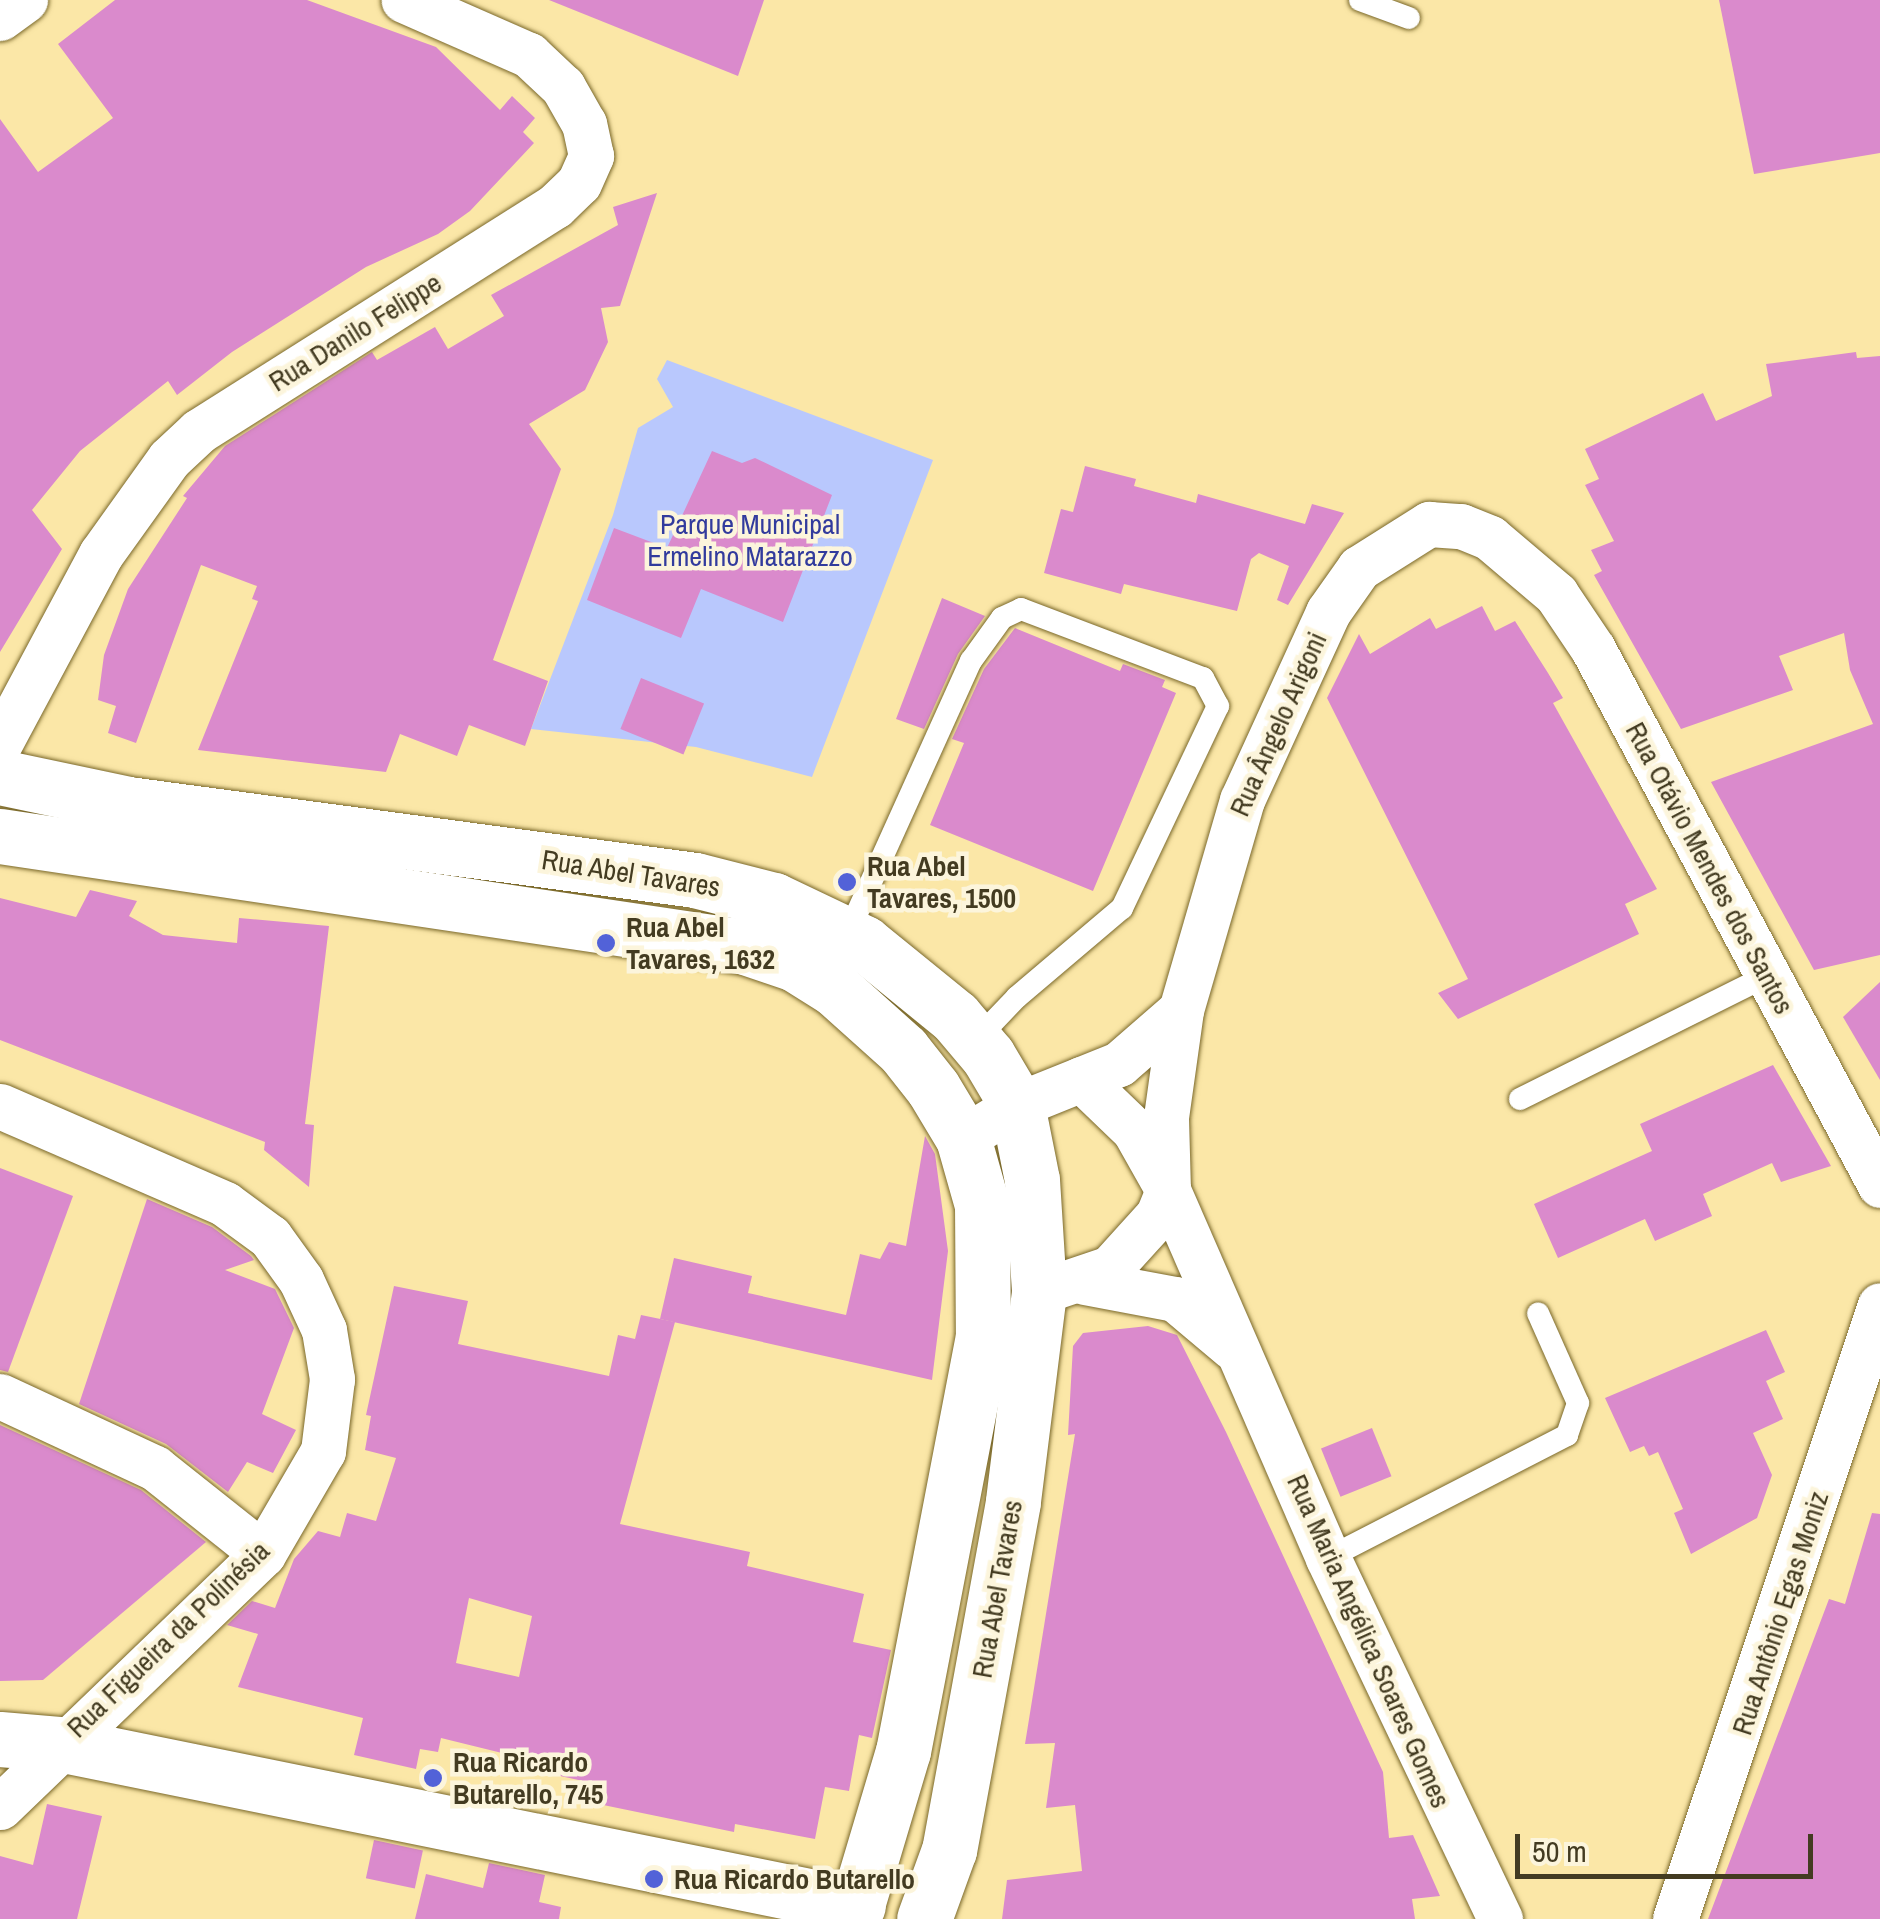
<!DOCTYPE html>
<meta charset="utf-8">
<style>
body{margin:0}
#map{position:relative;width:1880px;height:1919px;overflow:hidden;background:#fbe7a7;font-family:"Archivo Narrow",sans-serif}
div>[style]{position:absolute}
.green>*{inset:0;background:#b9c8fd}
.building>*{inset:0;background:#da8acc;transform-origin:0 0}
.roads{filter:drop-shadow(0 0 2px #7a682a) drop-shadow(0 0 2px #7a682a)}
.service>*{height:22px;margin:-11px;padding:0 11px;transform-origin:11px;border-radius:11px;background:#fff}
.minor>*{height:45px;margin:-22.5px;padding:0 22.5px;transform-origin:22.5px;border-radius:22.5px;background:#fff}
.tertiary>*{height:55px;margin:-27.5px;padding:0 27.5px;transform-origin:27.5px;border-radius:27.5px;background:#fff}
.dots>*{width:28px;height:28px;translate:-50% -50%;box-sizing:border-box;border:5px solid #fcf5dc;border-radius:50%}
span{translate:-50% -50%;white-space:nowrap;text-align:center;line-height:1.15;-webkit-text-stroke:9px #fcf5dc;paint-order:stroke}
.street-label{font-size:28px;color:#433b21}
.park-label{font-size:28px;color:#323b9d}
.poi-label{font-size:28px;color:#433b21;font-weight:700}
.left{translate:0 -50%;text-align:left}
.scale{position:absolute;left:1515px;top:1834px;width:298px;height:45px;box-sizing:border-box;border:5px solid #433b21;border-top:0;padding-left:12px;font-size:30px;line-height:35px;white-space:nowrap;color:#433b21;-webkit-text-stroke:8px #fcf5dc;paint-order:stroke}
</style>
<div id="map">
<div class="green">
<div style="clip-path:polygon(667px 360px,933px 460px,812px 777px,696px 747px,531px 729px,613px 515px,638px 428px,673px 407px,657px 379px)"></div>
</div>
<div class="building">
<div style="clip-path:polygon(115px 0,307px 0,436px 47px,500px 110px,512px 96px,535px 118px,523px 132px,534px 143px,470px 211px,438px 234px,366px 267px,232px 352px,177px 395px,168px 381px,80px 451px,32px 510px,62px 549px,0 652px,0 119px,38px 172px,113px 118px,58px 44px)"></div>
<div style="clip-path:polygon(549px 0,764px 0,738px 76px)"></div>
<div style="clip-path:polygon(1719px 0,1880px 0,1880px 153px,1754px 174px)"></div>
<div style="clip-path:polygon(657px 193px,620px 306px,601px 308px,608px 342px,585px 390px,529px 424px,561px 469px,493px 660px,548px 681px,525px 746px,469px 725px,457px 756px,400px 734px,386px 772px,198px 750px,258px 601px,252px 599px,257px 586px,201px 565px,136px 743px,108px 733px,116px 706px,98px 700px,104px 655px,128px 589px,187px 498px,183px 496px,225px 446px,372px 352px,377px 360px,435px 327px,448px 349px,504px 316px,491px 295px,618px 225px,613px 207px)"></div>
<div style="clip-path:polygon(1856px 352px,1857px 358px,1880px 356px,1880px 955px,1814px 970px,1711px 782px,1873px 724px,1850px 670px,1844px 633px,1779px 656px,1793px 690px,1681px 729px,1594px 575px,1602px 571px,1591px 550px,1614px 541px,1585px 485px,1599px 479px,1585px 449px,1703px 393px,1716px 421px,1772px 396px,1766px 364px)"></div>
<div style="clip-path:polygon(712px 451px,742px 463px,755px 458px,832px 495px,783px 622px,701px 589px,681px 638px,587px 600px,614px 528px,667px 548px)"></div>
<div style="clip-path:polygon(1085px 466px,1136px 479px,1134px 486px,1196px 503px,1198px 494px,1305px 524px,1312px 504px,1344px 513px,1288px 605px,1277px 600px,1289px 566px,1259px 553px,1251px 559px,1237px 611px,1124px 584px,1121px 594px,1044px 573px,1061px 509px,1073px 512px)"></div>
<div style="clip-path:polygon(942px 598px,985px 616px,958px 654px,924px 729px,896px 719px)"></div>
<div style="clip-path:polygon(1482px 606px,1495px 631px,1515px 621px,1548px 673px,1563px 698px,1553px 703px,1657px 889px,1625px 904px,1639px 934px,1458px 1019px,1438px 993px,1468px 979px,1327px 698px,1359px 634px,1370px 654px,1430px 618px,1436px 629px)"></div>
<div style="clip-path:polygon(1015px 628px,1120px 671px,1123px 664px,1165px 680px,1162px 687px,1176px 693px,1093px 891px,930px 825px,964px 743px,952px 739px,984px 669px)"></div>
<div style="left:641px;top:678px;width:68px;height:55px;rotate:22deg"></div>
<div style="clip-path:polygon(90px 890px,137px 901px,129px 916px,163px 935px,237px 943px,239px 918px,329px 926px,305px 1124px,314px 1125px,309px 1187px,264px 1150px,265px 1142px,0 1040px,0 898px,76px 917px)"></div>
<div style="clip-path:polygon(1880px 982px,1880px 1080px,1843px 1017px)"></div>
<div style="clip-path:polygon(1773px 1065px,1831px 1166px,1781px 1182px,1772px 1163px,1703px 1194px,1712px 1216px,1655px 1241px,1645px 1219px,1558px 1258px,1534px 1204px,1652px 1151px,1640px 1124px)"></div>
<div style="clip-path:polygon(925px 1136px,935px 1154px,948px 1251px,932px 1380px,660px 1319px,674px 1258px,752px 1276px,748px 1293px,846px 1315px,860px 1254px,880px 1259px,889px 1242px,906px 1246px)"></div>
<div style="clip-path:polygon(0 1168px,73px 1196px,8px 1372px,0 1370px)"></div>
<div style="clip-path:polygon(147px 1199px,212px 1227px,251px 1256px,254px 1260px,225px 1270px,275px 1289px,294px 1328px,262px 1414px,296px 1430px,273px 1473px,247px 1462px,228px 1492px,166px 1444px,79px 1404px)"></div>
<div style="clip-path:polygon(evenodd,394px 1286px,468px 1301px,458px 1344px,609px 1376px,618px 1335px,635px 1339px,641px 1315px,675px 1322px,620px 1524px,750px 1552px,747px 1566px,864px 1594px,853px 1642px,891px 1650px,872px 1738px,859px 1735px,849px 1791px,825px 1787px,815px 1839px,735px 1824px,734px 1832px,579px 1800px,583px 1781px,501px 1763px,502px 1753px,441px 1738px,438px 1752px,420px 1749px,416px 1769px,354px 1755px,363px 1718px,238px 1687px,258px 1634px,227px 1625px,252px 1601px,275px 1608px,294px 1559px,318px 1531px,340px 1537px,347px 1513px,376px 1521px,396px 1458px,365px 1450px,371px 1416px,366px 1415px,394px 1286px,469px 1598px,532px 1616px,519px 1677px,456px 1663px,469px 1598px)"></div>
<div style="clip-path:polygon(1148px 1326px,1177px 1335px,1226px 1432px,1383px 1772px,1389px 1838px,1413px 1835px,1440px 1896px,1412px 1899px,1415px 1919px,1002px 1919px,1007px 1880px,1082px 1871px,1075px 1805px,1046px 1808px,1055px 1743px,1025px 1744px,1075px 1434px,1068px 1435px,1073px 1346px,1083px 1333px)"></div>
<div style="clip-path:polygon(1766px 1330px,1785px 1372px,1766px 1381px,1783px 1419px,1753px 1433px,1772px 1475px,1757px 1518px,1691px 1554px,1674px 1513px,1683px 1509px,1658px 1452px,1649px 1456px,1644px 1446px,1630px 1452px,1605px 1398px)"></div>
<div style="clip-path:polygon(0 1425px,141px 1490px,206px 1542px,43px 1680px,0 1681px)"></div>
<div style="left:1372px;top:1428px;width:52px;height:55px;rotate:68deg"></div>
<div style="clip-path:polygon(1872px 1513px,1880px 1514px,1880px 1919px,1708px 1919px,1829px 1599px,1845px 1604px)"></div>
<div style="clip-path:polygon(47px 1804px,102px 1816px,77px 1919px,0 1919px,0 1856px,33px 1865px)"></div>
<div style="left:374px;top:1840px;width:50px;height:39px;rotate:12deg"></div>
<div style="clip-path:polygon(489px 1863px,545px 1875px,539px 1902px,561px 1907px,559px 1919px,415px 1919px,426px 1874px,483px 1888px)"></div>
</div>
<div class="roads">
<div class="service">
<div style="left:1360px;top:0;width:52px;rotate:20.2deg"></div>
<div style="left:848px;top:933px;width:299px;rotate:-65.7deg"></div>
<div style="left:971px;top:661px;width:53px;rotate:-54.2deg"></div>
<div style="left:1002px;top:618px;width:21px;rotate:-25deg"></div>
<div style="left:1021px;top:609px;width:195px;rotate:20.8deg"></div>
<div style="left:1203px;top:678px;width:32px;rotate:62deg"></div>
<div style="left:1218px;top:706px;width:224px;rotate:115.4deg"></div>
<div style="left:1122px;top:908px;width:138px;rotate:139.7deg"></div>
<div style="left:1017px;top:997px;width:61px;rotate:133.7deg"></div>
<div style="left:1520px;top:1099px;width:276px;rotate:-26.5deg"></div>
<div style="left:1328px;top:1558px;width:269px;rotate:-27.2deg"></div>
<div style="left:1567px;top:1435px;width:34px;rotate:-71deg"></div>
<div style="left:1578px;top:1403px;width:98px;rotate:-114deg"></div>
</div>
<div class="minor">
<div style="left:0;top:18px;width:31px;rotate:-36deg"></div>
<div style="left:0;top:743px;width:214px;rotate:-61.9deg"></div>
<div style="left:101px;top:554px;width:117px;rotate:-54.4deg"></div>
<div style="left:169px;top:459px;width:41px;rotate:-43deg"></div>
<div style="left:199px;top:431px;width:421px;rotate:-32.3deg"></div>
<div style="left:555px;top:206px;width:33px;rotate:-44deg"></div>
<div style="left:579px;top:183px;width:30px;rotate:-66deg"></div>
<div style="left:591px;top:156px;width:33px;rotate:-102deg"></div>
<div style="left:584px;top:124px;width:43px;rotate:-119.6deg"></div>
<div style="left:563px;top:87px;width:47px;rotate:-136.7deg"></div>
<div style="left:529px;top:55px;width:137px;rotate:-156.3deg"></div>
<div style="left:1081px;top:1079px;width:74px;rotate:43.9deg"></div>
<div style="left:1134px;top:1130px;width:69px;rotate:60.5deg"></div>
<div style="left:1168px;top:1190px;width:401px;rotate:66.5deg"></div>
<div style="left:1328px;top:1558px;width:400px;rotate:64.5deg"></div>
<div style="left:0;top:1106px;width:245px;rotate:23.5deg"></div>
<div style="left:225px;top:1204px;width:56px;rotate:36.3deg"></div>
<div style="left:270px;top:1237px;width:53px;rotate:54.2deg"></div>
<div style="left:301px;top:1280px;width:55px;rotate:65.3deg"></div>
<div style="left:324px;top:1330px;width:50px;rotate:80.7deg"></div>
<div style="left:332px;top:1379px;width:73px;rotate:97.1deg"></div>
<div style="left:323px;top:1451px;width:119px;rotate:120.2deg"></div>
<div style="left:263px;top:1554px;width:365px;rotate:136.1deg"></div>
<div style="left:963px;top:1138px;width:63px;rotate:-31.4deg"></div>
<div style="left:1017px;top:1105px;width:110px;rotate:-21.9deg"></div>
<div style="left:1119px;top:1064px;width:82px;rotate:-41.1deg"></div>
<div style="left:1084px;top:1282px;width:93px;rotate:10.6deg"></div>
<div style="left:1175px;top:1299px;width:75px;rotate:40.1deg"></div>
<div style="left:1039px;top:1292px;width:75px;rotate:-18.7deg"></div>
<div style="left:1110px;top:1268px;width:72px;rotate:-47.8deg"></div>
<div style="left:1158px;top:1215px;width:27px;rotate:-68deg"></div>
<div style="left:1168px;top:1190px;width:73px;rotate:-91.6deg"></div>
<div style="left:1166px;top:1117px;width:108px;rotate:-82deg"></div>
<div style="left:1181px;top:1010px;width:219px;rotate:-73.8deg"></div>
<div style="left:1242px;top:800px;width:207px;rotate:-65.4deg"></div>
<div style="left:1328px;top:612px;width:54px;rotate:-54.8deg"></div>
<div style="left:1359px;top:568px;width:83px;rotate:-32.2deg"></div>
<div style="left:1429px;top:524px;width:32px;rotate:4deg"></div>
<div style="left:1461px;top:526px;width:31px;rotate:22deg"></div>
<div style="left:1490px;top:538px;width:87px;rotate:40.3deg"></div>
<div style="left:1556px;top:594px;width:66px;rotate:56.1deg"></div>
<div style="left:1593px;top:649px;width:608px;rotate:61.83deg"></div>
<div style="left:0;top:1396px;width:171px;rotate:24.9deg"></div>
<div style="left:155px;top:1468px;width:138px;rotate:38.5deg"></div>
<div style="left:1675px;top:1919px;width:647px;rotate:-71.54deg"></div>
</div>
<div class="tertiary">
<div style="left:0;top:777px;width:131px;rotate:11.9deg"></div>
<div style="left:128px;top:804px;width:572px;rotate:7.63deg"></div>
<div style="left:695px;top:880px;width:81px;rotate:14.2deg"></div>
<div style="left:774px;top:900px;width:100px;rotate:25.5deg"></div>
<div style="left:864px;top:943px;width:117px;rotate:39.1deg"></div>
<div style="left:955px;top:1017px;width:51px;rotate:49.8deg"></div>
<div style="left:988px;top:1056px;width:57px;rotate:59.4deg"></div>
<div style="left:1017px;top:1105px;width:76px;rotate:78.7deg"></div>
<div style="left:1032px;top:1180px;width:112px;rotate:86.4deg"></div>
<div style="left:1039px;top:1292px;width:212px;rotate:97.1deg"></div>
<div style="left:1013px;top:1502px;width:354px;rotate:100.4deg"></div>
<div style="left:949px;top:1850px;width:73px;rotate:109.9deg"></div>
<div style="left:0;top:836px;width:753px;rotate:8.47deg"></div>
<div style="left:745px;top:947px;width:53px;rotate:18.8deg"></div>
<div style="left:795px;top:964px;width:47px;rotate:32deg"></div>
<div style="left:835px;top:989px;width:91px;rotate:41.9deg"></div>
<div style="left:903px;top:1050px;width:48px;rotate:51.7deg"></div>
<div style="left:933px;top:1088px;width:58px;rotate:59deg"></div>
<div style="left:963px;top:1138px;width:70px;rotate:74.2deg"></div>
<div style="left:982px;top:1205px;width:131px;rotate:89.6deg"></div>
<div style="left:983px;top:1336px;width:423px;rotate:100.9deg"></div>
<div style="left:903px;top:1751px;width:175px;rotate:106.6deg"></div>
<div style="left:0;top:1739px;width:59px;rotate:4.8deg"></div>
<div style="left:59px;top:1744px;width:815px;rotate:11.46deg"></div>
</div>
</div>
<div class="dots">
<div style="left:847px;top:882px;background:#5262d8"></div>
<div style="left:606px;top:943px;background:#5262d8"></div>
<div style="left:433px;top:1778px;background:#5262d8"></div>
<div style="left:654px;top:1879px;background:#5262d8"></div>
</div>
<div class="street-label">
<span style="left:355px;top:332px;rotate:-32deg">Rua Danilo Felippe</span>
<span style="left:1278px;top:724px;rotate:-66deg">Rua Ângelo Arigoni</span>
<span style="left:1710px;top:868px;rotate:62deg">Rua Otávio Mendes dos Santos</span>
<span style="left:631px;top:873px;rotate:9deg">Rua Abel Tavares</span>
<span style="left:997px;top:1589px;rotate:-80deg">Rua Abel Tavares</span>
<span style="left:1780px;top:1613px;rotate:-72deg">Rua Antônio Egas Moniz</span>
<span style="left:168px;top:1639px;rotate:-44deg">Rua Figueira da Polinésia</span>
<span style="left:1369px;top:1641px;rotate:66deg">Rua Maria Angélica Soares Gomes</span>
</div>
<div class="park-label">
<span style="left:750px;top:540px">Parque Municipal<br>Ermelino Matarazzo</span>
</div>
<div class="poi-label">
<span class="left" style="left:867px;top:882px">Rua Abel<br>Tavares, 1500</span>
<span class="left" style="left:626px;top:943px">Rua Abel<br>Tavares, 1632</span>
<span class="left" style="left:453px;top:1778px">Rua Ricardo<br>Butarello, 745</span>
<span class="left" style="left:674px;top:1879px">Rua Ricardo Butarello</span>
</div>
<div class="scale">50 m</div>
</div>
